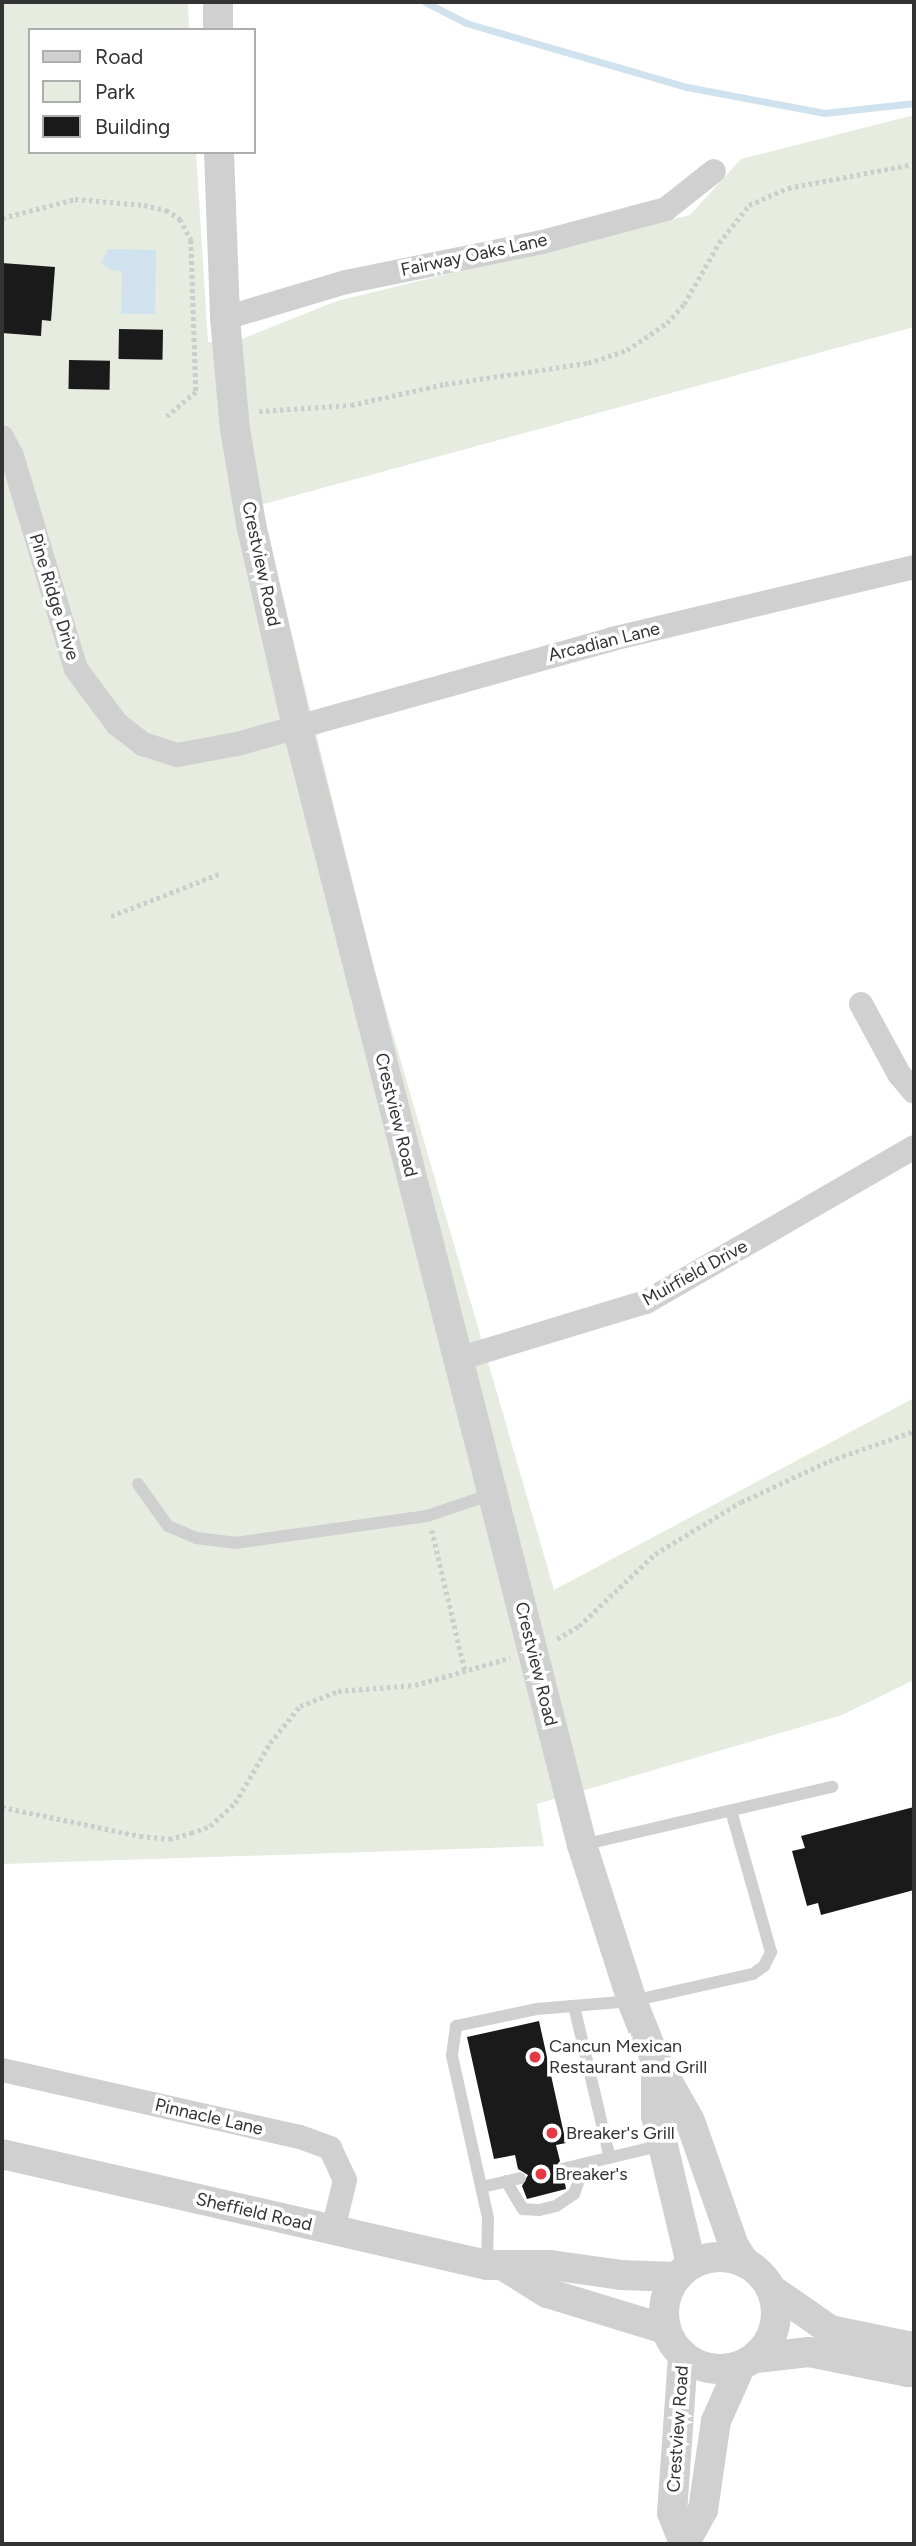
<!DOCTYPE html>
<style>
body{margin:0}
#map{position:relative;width:916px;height:2546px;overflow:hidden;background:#fff;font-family:Figtree,sans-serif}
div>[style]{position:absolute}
.green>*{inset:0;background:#e6ecdf}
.water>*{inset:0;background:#cfe2ee}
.stream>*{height:7px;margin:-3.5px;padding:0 3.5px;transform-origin:3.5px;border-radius:3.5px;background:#cfe2ee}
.building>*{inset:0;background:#1a1a1a;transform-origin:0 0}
.path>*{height:4.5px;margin-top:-2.25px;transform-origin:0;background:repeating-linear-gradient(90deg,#cdcdcd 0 3.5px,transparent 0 7px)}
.service>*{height:12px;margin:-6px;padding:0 6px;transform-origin:6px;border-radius:6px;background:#d0d0d0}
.minor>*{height:24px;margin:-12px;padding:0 12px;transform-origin:12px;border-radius:12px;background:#d0d0d0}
.tertiary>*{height:30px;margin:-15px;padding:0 15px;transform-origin:15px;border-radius:15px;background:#d0d0d0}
.tertiary>.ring{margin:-15px;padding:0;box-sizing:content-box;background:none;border:30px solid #d0d0d0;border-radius:50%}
.dots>*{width:19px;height:19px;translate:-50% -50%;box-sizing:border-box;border:4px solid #fff;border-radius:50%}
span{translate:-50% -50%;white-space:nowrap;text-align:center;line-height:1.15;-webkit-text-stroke:7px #fff;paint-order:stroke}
.street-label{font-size:18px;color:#333}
.poi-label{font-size:18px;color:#333}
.left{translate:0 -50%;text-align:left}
.frame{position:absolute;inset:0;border:4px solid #333;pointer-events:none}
.legend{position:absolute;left:28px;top:28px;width:228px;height:126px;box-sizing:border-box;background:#fff;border:2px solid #adadad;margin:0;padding:9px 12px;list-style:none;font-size:21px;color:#333}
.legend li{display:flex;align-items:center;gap:14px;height:35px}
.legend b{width:35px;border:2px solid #adadad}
</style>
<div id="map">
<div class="green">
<div style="clip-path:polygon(2px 2px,188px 2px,189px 30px,30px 30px,30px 152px,196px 152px,208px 342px,239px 340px,337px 301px,690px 215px,741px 159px,914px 115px,914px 327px,260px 505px,373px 965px,554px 1590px,914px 1398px,914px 1680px,842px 1715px,537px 1804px,544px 1846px,2px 1864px)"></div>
</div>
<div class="water">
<div style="clip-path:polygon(108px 249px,156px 250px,155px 314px,121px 314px,122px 271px,110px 270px,101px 263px)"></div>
</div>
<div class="stream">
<div style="left:425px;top:2px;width:46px;rotate:27.1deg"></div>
<div style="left:466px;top:23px;width:230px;rotate:16.2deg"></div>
<div style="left:687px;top:87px;width:139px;rotate:10.7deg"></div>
<div style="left:824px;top:113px;width:91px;rotate:-6.3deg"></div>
</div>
<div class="building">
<div style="clip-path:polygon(2px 263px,55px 267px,51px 321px,42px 320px,41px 336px,2px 333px)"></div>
<div style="left:119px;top:329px;width:44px;height:30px;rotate:1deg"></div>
<div style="left:69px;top:360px;width:41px;height:29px;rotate:1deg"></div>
<div style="clip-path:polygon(914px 1807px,914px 1890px,821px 1915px,818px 1903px,807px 1906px,792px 1851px,805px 1848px,801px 1836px)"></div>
<div style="clip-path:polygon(539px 2021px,566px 2143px,556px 2145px,560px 2161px,553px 2170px,564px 2178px,566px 2189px,527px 2199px,522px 2186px,528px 2175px,518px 2169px,515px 2155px,494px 2159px,467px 2037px)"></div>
</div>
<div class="path">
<div style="left:2px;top:218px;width:75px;rotate:-14.6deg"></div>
<div style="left:75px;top:199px;width:69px;rotate:5deg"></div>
<div style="left:144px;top:205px;width:23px;rotate:13deg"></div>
<div style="left:166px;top:210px;width:17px;rotate:33deg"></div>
<div style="left:180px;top:219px;width:24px;rotate:62deg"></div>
<div style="left:191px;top:240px;width:152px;rotate:88.1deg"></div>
<div style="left:196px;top:392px;width:38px;rotate:140deg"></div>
<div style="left:259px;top:411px;width:92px;rotate:-3.7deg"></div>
<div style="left:351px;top:405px;width:96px;rotate:-12.6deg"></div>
<div style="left:445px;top:384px;width:145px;rotate:-8.4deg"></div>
<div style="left:588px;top:363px;width:41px;rotate:-18.4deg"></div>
<div style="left:627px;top:350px;width:48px;rotate:-34deg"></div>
<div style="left:667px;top:323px;width:25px;rotate:-48deg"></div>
<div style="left:684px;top:304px;width:70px;rotate:-60.2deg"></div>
<div style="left:719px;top:243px;width:48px;rotate:-51.7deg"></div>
<div style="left:749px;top:205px;width:43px;rotate:-23.6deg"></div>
<div style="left:788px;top:188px;width:128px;rotate:-10.8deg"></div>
<div style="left:111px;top:916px;width:116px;rotate:-21.3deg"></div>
<div style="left:432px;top:1530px;width:145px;rotate:76.8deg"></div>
<div style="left:557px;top:1639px;width:26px;rotate:-31deg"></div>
<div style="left:579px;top:1626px;width:105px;rotate:-43.5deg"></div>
<div style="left:655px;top:1554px;width:100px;rotate:-31.2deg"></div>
<div style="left:741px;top:1502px;width:97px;rotate:-25deg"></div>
<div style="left:829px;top:1461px;width:90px;rotate:-19.4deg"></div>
<div style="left:2px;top:1807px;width:141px;rotate:11.9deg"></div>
<div style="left:140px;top:1836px;width:29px;rotate:6deg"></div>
<div style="left:169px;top:1839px;width:23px;rotate:-15deg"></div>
<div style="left:191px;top:1833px;width:20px;rotate:-20deg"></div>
<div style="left:210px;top:1826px;width:34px;rotate:-43deg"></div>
<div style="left:235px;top:1803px;width:69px;rotate:-59.7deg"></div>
<div style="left:270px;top:1743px;width:48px;rotate:-51deg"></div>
<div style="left:300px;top:1706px;width:41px;rotate:-21.5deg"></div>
<div style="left:338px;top:1691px;width:77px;rotate:-4.5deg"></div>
<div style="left:415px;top:1685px;width:99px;rotate:-15.9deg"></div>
</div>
<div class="service">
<div style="left:138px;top:1484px;width:52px;rotate:54.5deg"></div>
<div style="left:168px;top:1526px;width:30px;rotate:23deg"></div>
<div style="left:196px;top:1538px;width:39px;rotate:7deg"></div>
<div style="left:235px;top:1543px;width:194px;rotate:-8deg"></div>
<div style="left:427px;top:1516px;width:69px;rotate:-18.7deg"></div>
<div style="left:582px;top:1845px;width:257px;rotate:-13.1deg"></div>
<div style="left:574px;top:2006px;width:156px;rotate:76.7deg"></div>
<div style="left:562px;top:2169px;width:104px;rotate:-13.4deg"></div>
<div style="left:506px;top:2181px;width:33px;rotate:59deg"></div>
<div style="left:523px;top:2209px;width:16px;rotate:4deg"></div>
<div style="left:539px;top:2210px;width:17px;rotate:-13deg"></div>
<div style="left:556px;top:2206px;width:22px;rotate:-34deg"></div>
<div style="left:574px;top:2194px;width:32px;rotate:-70deg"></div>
<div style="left:482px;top:2187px;width:39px;rotate:-13deg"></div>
<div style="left:487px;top:2265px;width:47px;rotate:-88.8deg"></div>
<div style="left:488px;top:2218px;width:167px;rotate:-102.5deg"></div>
<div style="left:452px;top:2055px;width:29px;rotate:-82deg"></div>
<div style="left:456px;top:2026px;width:83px;rotate:-11.9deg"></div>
<div style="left:537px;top:2009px;width:95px;rotate:-4.8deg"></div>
<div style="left:632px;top:2001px;width:124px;rotate:-12.6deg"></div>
<div style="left:753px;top:1974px;width:14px;rotate:-36deg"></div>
<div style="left:764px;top:1966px;width:16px;rotate:-63deg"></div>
<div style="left:771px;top:1952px;width:147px;rotate:-105.8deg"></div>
</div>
<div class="minor">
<div style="left:225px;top:318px;width:126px;rotate:-16.6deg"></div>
<div style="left:346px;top:282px;width:200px;rotate:-11.5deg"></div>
<div style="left:542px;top:242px;width:128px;rotate:-14.9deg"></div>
<div style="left:666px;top:209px;width:61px;rotate:-38.4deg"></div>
<div style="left:2px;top:437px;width:21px;rotate:62deg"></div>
<div style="left:12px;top:456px;width:222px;rotate:73.3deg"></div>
<div style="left:76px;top:669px;width:69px;rotate:53.3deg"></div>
<div style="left:117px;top:724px;width:33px;rotate:38deg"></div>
<div style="left:143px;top:744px;width:36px;rotate:18deg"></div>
<div style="left:177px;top:755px;width:61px;rotate:-10.4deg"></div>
<div style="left:237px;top:744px;width:389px;rotate:-15.6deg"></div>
<div style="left:612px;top:639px;width:310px;rotate:-13.4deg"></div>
<div style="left:861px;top:1004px;width:80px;rotate:61.5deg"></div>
<div style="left:899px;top:1074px;width:23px;rotate:50deg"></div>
<div style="left:458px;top:1359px;width:196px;rotate:-16.9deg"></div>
<div style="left:646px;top:1302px;width:310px;rotate:-30deg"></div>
<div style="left:2px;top:2070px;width:305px;rotate:12.7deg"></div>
<div style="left:300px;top:2137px;width:32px;rotate:20deg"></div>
<div style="left:330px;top:2148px;width:35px;rotate:65deg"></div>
<div style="left:345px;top:2180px;width:51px;rotate:103.5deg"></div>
</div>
<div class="tertiary">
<div style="left:218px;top:2px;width:28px;rotate:90deg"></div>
<div style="left:219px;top:152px;width:166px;rotate:87.9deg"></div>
<div style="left:225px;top:318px;width:111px;rotate:84.9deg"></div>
<div style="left:235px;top:429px;width:96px;rotate:80.4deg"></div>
<div style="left:251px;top:524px;width:207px;rotate:77.2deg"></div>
<div style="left:297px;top:726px;width:1155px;rotate:75.71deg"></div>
<div style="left:582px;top:1845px;width:164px;rotate:72.2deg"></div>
<div style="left:632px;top:2001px;width:65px;rotate:68.2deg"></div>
<div style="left:656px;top:2061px;width:69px;rotate:60.5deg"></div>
<div style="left:690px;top:2121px;width:133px;rotate:70.6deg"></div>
<div style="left:734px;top:2246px;width:20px;rotate:57deg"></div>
<div style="left:656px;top:2065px;width:51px;rotate:90deg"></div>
<div style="left:656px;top:2116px;width:152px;rotate:76.7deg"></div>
<div style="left:2px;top:2154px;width:498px;rotate:12.9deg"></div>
<div style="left:487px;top:2265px;width:63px"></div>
<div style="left:550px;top:2265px;width:73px;rotate:7.9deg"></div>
<div style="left:622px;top:2275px;width:54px;rotate:2.1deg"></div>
<div class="ring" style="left:664px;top:2257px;width:82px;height:82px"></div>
<div style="left:507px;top:2268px;width:47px;rotate:32deg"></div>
<div style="left:547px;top:2293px;width:123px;rotate:17deg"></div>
<div style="left:771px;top:2289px;width:72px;rotate:34.8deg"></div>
<div style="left:830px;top:2330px;width:80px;rotate:11.6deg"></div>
<div style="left:908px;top:2346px;width:8px;rotate:45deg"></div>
<div style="left:683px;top:2356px;width:157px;rotate:94deg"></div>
<div style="left:672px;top:2513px;width:32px;rotate:68deg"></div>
<div style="left:756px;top:2358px;width:53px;rotate:-6.5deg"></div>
<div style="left:809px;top:2352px;width:101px;rotate:11.4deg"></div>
<div style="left:908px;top:2372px;width:7px;rotate:-34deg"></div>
<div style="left:684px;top:2544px;width:39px;rotate:-61deg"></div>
<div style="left:703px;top:2510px;width:90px;rotate:-81.7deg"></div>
<div style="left:716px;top:2421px;width:59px;rotate:-66deg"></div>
</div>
<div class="dots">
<div style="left:535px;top:2057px;background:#e63946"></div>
<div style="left:552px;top:2133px;background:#e63946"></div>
<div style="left:541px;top:2174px;background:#e63946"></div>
</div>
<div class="street-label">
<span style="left:474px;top:255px;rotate:-12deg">Fairway Oaks Lane</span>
<span style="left:261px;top:564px;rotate:78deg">Crestview Road</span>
<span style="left:54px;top:597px;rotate:73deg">Pine Ridge Drive</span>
<span style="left:604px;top:642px;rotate:-14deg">Arcadian Lane</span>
<span style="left:396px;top:1115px;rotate:76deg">Crestview Road</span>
<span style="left:695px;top:1273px;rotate:-29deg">Muirfield Drive</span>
<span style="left:536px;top:1664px;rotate:76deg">Crestview Road</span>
<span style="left:209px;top:2117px;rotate:13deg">Pinnacle Lane</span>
<span style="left:254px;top:2212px;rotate:13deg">Sheffield Road</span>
<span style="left:678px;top:2429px;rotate:-86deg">Crestview Road</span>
</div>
<div class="poi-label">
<span class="left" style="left:549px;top:2057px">Cancun Mexican<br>Restaurant and Grill</span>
<span class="left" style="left:566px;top:2133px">Breaker's Grill</span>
<span class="left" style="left:555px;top:2174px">Breaker's</span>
</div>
<div class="frame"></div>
<ul class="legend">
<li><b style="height:9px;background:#d0d0d0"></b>Road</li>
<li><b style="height:19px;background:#e6ecdf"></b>Park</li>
<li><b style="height:19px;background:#1a1a1a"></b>Building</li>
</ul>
</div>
